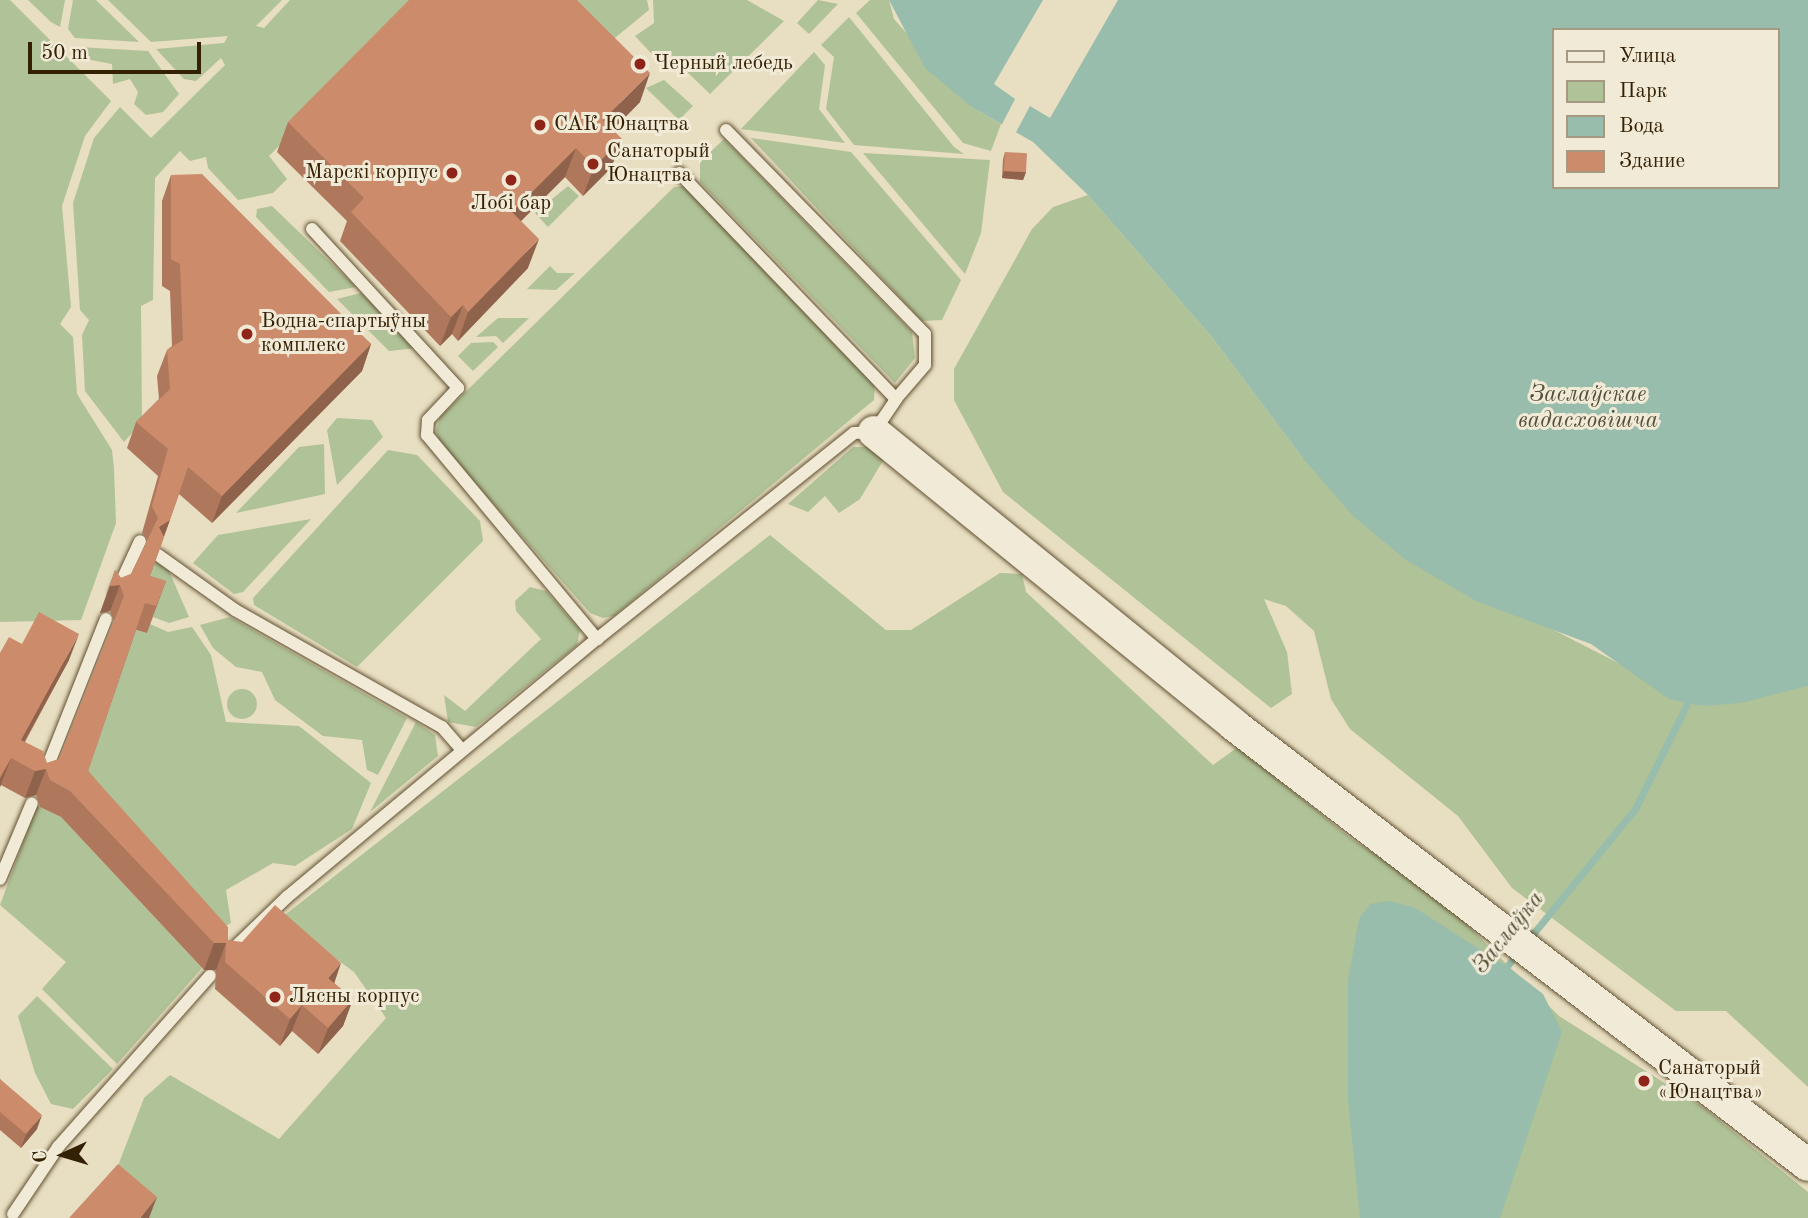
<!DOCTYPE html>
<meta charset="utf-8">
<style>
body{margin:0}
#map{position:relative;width:1808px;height:1218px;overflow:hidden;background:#e8dec1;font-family:"Old Standard TT",serif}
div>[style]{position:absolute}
.green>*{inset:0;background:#b0c297}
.round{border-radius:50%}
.water>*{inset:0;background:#98bdac}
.pier>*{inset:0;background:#e8dec1}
.stream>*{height:7px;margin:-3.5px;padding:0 3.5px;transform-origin:3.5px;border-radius:3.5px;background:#98bdac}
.roads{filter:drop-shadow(0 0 2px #615032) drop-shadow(0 0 2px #615032)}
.service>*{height:12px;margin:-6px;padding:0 6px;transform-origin:6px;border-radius:6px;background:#f0ead7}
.tertiary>*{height:32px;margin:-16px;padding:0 16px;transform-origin:16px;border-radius:16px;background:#f0ead7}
.wall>*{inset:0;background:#af785d}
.shaded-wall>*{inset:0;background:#8f624c}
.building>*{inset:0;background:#cc8c6c;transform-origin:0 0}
.dots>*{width:19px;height:19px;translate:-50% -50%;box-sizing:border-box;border:4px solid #f0ead7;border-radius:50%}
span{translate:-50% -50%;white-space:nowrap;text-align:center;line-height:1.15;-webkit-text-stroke:6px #f0ead7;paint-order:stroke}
.poi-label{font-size:21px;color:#342003}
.left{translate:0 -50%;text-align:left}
.right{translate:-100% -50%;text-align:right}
.water-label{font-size:23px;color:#524f36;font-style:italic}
.legend{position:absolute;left:1552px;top:28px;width:228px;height:161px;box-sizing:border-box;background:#f0ead7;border:2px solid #a59982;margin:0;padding:9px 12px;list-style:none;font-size:21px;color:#342003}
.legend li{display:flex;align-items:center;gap:14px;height:35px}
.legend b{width:35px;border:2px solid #a59982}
.north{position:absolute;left:28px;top:1120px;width:70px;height:70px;-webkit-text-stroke:5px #f0ead7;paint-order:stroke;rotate:266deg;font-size:19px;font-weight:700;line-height:28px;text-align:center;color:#342003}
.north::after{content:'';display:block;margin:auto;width:24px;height:32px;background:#342003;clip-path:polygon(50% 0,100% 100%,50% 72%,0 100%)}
.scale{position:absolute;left:28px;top:42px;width:173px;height:32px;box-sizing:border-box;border:4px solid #342003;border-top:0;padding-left:9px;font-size:21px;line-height:24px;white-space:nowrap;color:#342003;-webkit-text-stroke:5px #f0ead7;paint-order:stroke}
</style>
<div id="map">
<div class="green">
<div style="clip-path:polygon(0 0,10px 0,111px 101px,85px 136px,62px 206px,71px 307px,60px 324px,73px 337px,77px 394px,112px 450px,114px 469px,116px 523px,81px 620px,0 622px)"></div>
<div style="clip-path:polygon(28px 0,65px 0,60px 27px,51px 22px)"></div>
<div style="clip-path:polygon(73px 0,96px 0,139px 42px,75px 38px,68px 29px)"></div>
<div style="clip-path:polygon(108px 0,282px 0,256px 26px,264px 28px,290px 0,424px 0,269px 156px,287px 179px,273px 193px,238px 200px,208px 168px,206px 157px,190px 161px,180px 151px,155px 178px,153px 300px,141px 306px,142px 422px,124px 442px,85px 391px,82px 335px,89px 320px,80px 310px,73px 203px,94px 138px,120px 107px,151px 138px,225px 65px,221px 58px,196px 81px,184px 79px,156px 49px,224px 43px,228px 36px,151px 42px)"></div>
<div style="clip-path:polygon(557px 0,647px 0,649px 10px,605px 46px)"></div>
<div style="clip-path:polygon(653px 0,747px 0,784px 21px,710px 94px,680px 65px,665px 68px,635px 36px,654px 23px)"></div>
<div style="clip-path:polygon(818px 0,838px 4px,809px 34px,797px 23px)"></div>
<div style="clip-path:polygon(870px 0,889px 0,894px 19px,973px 108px,1001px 124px,991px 151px,963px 143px,856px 13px)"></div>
<div style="clip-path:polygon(849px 17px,954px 147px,964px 154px,854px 145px,826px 109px,834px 57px,821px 45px)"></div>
<div style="clip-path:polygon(78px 47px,148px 51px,179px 94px,163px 112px,146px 115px,134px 104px,138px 92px,130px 79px,113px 84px,112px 64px,91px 60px)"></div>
<div style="clip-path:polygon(814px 52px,825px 65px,819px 109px,845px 143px,741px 129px)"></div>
<div style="clip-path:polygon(664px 80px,693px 106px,679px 120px,646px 88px)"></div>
<div style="clip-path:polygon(751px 138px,851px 152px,961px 280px,942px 320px,922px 321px)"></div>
<div style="clip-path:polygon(724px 139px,912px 332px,915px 358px,895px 383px,700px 182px,700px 162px)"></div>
<div style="clip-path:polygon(863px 153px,990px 160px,981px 233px,965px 274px)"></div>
<div style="clip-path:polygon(568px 186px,579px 196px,548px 227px,535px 213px)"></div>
<div style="clip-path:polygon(686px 186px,875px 380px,874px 400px,614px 616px,603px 618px,590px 613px,439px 442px,436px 431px,440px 417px,674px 187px)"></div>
<div style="clip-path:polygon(1088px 195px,1211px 336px,1302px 457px,1546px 626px,1702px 706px,1808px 686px,1808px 1087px,1726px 1011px,1676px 1011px,1512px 888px,1458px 816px,1350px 729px,1331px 699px,1314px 631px,1286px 606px,1264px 599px,1287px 652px,1292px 694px,1271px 708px,1003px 492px,954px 400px,954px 369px,1032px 229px,1053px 207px)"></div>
<div style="clip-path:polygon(272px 206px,356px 287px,329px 292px,256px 217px,257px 209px)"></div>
<div style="clip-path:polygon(550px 266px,557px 273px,575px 273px,556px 290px,527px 289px)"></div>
<div style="clip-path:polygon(361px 293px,417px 348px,389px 351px,337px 299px)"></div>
<div style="clip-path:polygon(498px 318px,529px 318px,503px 343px,496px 336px,476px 337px)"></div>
<div style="clip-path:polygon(493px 342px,498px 347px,473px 371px,458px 356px,471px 343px)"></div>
<div style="clip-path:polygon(337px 418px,372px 420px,383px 437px,337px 485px,327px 430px)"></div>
<div style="clip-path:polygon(324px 444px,325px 494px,236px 513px,299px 447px)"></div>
<div style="clip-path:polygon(853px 447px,868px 447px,884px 459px,860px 499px,839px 513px,825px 496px,808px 512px,788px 504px)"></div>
<div style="clip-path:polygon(388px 450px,417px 455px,480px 521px,483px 541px,357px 667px,254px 605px,253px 598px)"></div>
<div style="clip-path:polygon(311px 519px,243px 592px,234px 594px,193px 563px,218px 535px)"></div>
<div style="clip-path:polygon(770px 535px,886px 630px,911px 630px,1000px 573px,1022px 574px,1026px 592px,1213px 765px,1238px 747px,1353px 840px,1430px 888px,1559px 1016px,1704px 1108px,1808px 1192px,1808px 1218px,148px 1218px,111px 1184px,144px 1098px,170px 1075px,279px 1139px,386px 1018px,354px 972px,281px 918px)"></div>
<div style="clip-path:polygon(155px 561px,169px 571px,189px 617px,169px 623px,153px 617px,156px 607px,141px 603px)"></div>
<div style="clip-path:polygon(530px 587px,546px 591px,580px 630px,577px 645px,476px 727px,448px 722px,444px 695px,465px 711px,541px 639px,516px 611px,515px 601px)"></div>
<div style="clip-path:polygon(230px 617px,407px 718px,378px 775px,367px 770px,362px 740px,323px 736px,275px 700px,262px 672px,236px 667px,213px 648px,200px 625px)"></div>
<div style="clip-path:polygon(150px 624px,168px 632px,192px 627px,211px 655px,226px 722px,299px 726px,371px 783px,352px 829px,295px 866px,273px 863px,226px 890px,231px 923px,204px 937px,79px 797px,135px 630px,147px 633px)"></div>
<div class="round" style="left:227px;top:689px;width:30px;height:30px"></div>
<div style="clip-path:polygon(416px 722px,435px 735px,438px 756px,370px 812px)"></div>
<div style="clip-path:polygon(37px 805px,61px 817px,202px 968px,117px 1064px,42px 989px,66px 962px,0 905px)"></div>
<div style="clip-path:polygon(37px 996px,113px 1069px,73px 1109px,51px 1104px,35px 1073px,18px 1016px)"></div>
</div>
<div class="water">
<div style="clip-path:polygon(evenodd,889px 0,1808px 0,1808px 686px,1741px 703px,1702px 706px,1669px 699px,1591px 644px,1478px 602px,1406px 560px,1353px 516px,1302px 457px,1211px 336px,1088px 195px,1033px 142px,973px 108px,925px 68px,889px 0,1554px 30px,1778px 30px,1778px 187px,1554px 187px,1554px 30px)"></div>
<div style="clip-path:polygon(1390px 901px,1415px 908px,1512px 970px,1543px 994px,1562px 1032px,1500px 1218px,1360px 1218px,1348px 1100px,1348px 980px,1359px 919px,1370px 904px)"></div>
</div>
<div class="pier">
<div style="clip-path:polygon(1043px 0,1118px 0,1050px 118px,1030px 106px,1014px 136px,1000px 128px,1015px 99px,994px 84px)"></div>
</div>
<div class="stream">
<div style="left:1528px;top:940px;width:169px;rotate:-50.8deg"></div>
<div style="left:1635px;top:809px;width:117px;rotate:-63.7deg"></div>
<div style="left:1502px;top:973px;width:26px;rotate:-53deg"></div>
</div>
<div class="roads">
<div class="service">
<div style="left:726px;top:130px;width:285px;rotate:45.7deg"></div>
<div style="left:925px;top:334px;width:31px;rotate:90deg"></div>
<div style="left:925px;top:365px;width:45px;rotate:130.5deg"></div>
<div style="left:312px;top:229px;width:216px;rotate:47.4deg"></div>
<div style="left:458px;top:388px;width:44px;rotate:133.2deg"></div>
<div style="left:428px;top:420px;width:15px;rotate:94deg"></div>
<div style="left:427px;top:435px;width:266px;rotate:50.2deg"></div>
<div style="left:158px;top:555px;width:95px;rotate:35.5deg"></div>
<div style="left:235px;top:610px;width:238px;rotate:29.5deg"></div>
<div style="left:442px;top:727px;width:30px;rotate:49deg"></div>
<div style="left:116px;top:593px;width:57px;rotate:-65.2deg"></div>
<div style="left:43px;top:778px;width:171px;rotate:-68.4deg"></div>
<div style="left:0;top:879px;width:82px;rotate:-67.2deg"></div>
<div style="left:228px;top:954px;width:82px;rotate:-44deg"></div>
<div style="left:287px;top:897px;width:403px;rotate:-39.8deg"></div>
<div style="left:597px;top:639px;width:329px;rotate:-38.7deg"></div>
<div style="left:854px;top:433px;width:20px;rotate:-3deg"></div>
<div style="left:874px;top:432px;width:40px;rotate:-56deg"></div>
<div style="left:896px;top:399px;width:313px;rotate:-133.8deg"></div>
<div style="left:13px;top:1214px;width:81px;rotate:-56.1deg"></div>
<div style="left:58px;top:1147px;width:229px;rotate:-48.4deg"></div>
</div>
<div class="tertiary">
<div style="left:874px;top:432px;width:464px;rotate:39.1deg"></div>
<div style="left:1234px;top:725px;width:723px;rotate:37.47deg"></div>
</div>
</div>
<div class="wall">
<div style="clip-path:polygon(640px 102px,612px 130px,622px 139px,611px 168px,583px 196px,565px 177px,521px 221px,528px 268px,458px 341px,452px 334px,440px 346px,340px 241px,347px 221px,277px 152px,288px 122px)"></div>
<div style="clip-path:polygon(1005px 152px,1026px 172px,1023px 180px,1002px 178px,1003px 159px)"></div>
<div style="clip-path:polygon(171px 175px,371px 344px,362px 371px,212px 523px,179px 494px,150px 576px,166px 581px,147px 633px,136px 630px,88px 771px,228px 940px,334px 983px,353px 999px,343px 1026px,318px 1054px,292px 1031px,280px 1046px,215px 989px,216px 970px,204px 970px,61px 817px,40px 807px,36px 795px,25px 798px,1px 785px,0 787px,0 653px,22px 644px,69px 660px,25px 742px,47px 763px,59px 759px,114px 621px,110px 611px,100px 613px,115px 570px,121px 578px,131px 574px,147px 541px,142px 533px,158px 476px,127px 448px,136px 422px,159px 399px,157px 376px,167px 350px,172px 346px,170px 291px,162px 286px,162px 201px)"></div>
<div style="clip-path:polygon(0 1079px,37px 1129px,21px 1148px,0 1130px)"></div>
</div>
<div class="shaded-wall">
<div style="clip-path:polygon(650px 73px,640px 102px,593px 150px,603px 120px)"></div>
<div style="clip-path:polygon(622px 139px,611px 168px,583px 196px,594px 167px)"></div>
<div style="clip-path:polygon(576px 148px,565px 177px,501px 241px,512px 212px)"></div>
<div style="clip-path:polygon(1004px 171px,1026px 172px,1023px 180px,1002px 178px)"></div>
<div style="clip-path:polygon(539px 239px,528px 268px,458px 341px,468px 312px)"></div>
<div style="clip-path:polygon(463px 305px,452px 334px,440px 346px,451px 317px)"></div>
<div style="clip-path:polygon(371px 344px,362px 371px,212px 523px,222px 496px)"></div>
<div style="clip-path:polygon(170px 520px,160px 547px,159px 527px)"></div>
<div style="clip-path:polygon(120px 585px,110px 611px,100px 613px,110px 586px)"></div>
<div style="clip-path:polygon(79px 634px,69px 660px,14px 760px,21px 740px)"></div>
<div style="clip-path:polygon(11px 758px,0 787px,0 778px)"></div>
<div style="clip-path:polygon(46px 769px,36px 795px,25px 798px,35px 771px)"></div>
<div style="clip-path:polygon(214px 943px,226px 943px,216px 970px,204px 970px)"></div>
<div style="clip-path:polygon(341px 963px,332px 990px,328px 978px)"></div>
<div style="clip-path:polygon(353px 999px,343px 1026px,318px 1054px,328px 1028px)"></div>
<div style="clip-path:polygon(302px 1005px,292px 1031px,280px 1046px,290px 1019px)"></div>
<div style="clip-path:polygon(42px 1115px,37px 1129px,21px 1148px,26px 1134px)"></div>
<div style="clip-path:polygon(157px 1197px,149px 1218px,140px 1218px)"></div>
</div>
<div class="building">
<div style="clip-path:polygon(409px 0,577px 0,650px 73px,603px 120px,622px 139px,594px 167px,576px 148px,512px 212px,539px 239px,468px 312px,463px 305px,451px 317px,351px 212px,364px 198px,288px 122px)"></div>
<div style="left:1005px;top:152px;width:22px;height:19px;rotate:3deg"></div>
<div style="clip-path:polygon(202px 174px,371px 344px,222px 496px,188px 467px,170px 520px,159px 527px,164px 537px,150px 576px,166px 581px,156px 606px,145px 603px,88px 771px,228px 927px,228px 940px,242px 942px,275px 905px,341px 963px,328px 978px,353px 999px,328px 1028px,302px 1005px,290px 1019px,225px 962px,226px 943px,214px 943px,70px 791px,50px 780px,46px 769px,35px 771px,11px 758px,0 778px,0 653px,9px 637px,22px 644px,39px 612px,79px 634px,21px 740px,43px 751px,47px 763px,59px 759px,124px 596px,120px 585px,110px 586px,115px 570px,121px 578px,131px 574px,158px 518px,152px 506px,168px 449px,136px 422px,170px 389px,167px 350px,183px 340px,180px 264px,171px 259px,171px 175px)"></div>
<div style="clip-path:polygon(0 1079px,42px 1115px,26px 1134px,0 1112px)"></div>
<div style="clip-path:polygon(118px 1164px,157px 1197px,140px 1218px,69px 1218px)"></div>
</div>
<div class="dots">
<div style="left:640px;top:64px;background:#8f2418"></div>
<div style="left:540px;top:125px;background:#8f2418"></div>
<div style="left:593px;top:164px;background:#8f2418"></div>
<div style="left:452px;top:173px;background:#8f2418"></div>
<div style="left:511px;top:180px;background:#8f2418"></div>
<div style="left:247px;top:334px;background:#8f2418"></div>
<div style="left:275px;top:997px;background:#8f2418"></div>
<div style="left:1644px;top:1081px;background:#8f2418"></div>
</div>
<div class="poi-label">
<span class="left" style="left:654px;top:64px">Черный лебедь</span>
<span class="left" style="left:554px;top:125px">САК Юнацтва</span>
<span class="left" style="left:607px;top:164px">Санаторый<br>Юнацтва</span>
<span class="right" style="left:438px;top:173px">Марскі корпус</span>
<span style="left:511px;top:204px">Лобі бар</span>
<span class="left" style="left:261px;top:334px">Водна-спартыўны<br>комплекс</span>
<span class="left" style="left:289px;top:997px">Лясны корпус</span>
<span class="left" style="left:1658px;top:1081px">Санаторый<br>«Юнацтва»</span>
</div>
<div class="water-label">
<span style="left:1588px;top:408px">Заслаўскае<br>вадасховішча</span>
<span style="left:1509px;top:933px;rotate:-51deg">Заслаўка</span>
</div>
<ul class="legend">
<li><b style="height:9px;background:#f0ead7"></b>Улица</li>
<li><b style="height:19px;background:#b0c297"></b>Парк</li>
<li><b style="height:19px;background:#98bdac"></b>Вода</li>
<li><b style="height:19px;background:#cc8c6c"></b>Здание</li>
</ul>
<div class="north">С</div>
<div class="scale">50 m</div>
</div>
